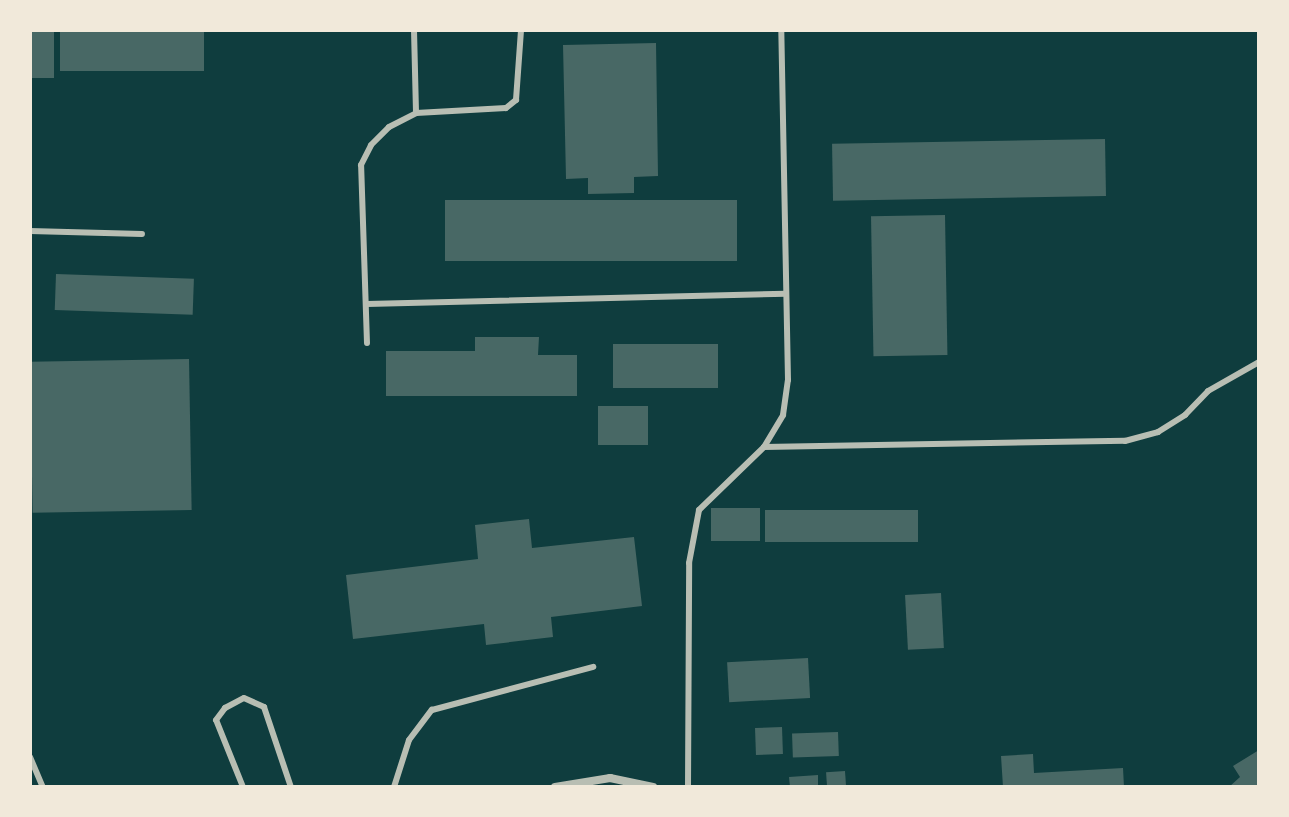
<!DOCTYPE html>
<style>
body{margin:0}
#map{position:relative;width:1289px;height:817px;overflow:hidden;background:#0f3d3e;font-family:Montserrat,sans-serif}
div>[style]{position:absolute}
.building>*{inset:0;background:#486865;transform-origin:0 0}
.service>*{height:6px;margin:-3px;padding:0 3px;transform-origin:3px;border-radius:3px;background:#b8beb3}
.minor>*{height:8px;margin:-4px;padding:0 4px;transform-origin:4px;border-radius:4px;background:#b8beb3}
span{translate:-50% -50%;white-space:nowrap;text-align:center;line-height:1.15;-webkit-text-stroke:8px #f1e9da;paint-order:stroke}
.frame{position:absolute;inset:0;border:32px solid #f1e9da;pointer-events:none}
</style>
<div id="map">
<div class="building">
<div style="left:30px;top:30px;width:24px;height:48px"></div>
<div style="left:60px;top:30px;width:144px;height:41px"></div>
<div style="clip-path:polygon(656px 43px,658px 176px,634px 177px,634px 193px,588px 194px,588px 178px,566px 179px,563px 45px)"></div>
<div style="left:1105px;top:139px;width:57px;height:273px;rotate:89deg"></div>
<div style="left:737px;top:200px;width:61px;height:292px;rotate:90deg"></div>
<div style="left:945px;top:215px;width:140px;height:74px;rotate:89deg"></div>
<div style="left:56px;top:274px;width:138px;height:36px;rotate:2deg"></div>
<div style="clip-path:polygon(475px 337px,539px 337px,538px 355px,577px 355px,577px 396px,386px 396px,386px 351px,475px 351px)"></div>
<div style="left:718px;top:344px;width:44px;height:105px;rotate:90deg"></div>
<div style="left:189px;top:359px;width:151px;height:159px;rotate:89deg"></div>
<div style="left:598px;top:406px;width:50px;height:39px"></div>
<div style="left:760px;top:508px;width:33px;height:49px;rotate:90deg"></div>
<div style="left:765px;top:510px;width:153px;height:32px"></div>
<div style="clip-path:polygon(529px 519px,532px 548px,634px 537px,642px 606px,551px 617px,553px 637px,486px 645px,484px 624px,353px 639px,346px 575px,478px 559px,475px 525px)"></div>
<div style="left:941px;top:593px;width:55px;height:36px;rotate:87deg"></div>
<div style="left:808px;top:658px;width:40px;height:81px;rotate:87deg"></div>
<div style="left:782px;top:727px;width:27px;height:27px;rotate:88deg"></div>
<div style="left:838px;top:732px;width:24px;height:46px;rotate:88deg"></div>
<div style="clip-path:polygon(1259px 750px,1259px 787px,1229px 787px,1240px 777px,1233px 766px)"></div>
<div style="clip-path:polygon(1033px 754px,1034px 773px,1123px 768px,1124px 787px,1003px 787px,1001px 756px)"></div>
<div style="left:845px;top:771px;width:16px;height:19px;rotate:86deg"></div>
<div style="clip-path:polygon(818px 775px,818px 787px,790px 787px,789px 777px)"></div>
</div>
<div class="service">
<div style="left:414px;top:30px;width:83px;rotate:88.6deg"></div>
<div style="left:30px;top:231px;width:112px;rotate:1.5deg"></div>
<div style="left:367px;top:304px;width:419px;rotate:-1.4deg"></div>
<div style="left:367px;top:343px;width:178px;rotate:-91.9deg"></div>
<div style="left:361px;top:165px;width:22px;rotate:-63deg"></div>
<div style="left:371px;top:145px;width:25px;rotate:-45deg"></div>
<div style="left:389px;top:127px;width:30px;rotate:-27deg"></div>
<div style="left:416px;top:113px;width:90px;rotate:-3.2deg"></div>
<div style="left:506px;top:108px;width:13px;rotate:-39deg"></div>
<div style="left:516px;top:100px;width:70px;rotate:-85.9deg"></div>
<div style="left:764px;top:447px;width:361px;rotate:-1deg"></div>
<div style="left:1125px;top:441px;width:34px;rotate:-15deg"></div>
<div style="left:1158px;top:432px;width:32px;rotate:-32deg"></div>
<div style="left:1185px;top:415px;width:33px;rotate:-46deg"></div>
<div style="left:1208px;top:391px;width:59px;rotate:-29.6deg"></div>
<div style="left:30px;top:757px;width:33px;rotate:67deg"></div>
<div style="left:243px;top:787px;width:72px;rotate:-111.9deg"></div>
<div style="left:216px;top:720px;width:15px;rotate:-53deg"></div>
<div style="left:225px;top:708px;width:21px;rotate:-28deg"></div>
<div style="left:244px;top:698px;width:22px;rotate:24deg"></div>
<div style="left:264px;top:707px;width:84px;rotate:71.4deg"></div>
<div style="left:394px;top:787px;width:49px;rotate:-72.3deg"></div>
<div style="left:409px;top:740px;width:38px;rotate:-53deg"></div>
<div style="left:432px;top:710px;width:167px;rotate:-15deg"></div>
<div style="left:688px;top:787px;width:224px;rotate:-89.7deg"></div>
<div style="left:689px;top:563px;width:54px;rotate:-79.3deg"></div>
<div style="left:699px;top:510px;width:91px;rotate:-44.1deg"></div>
<div style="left:764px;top:447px;width:37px;rotate:-59deg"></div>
<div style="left:783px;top:415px;width:35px;rotate:-82deg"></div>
<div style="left:788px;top:380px;width:350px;rotate:-91.1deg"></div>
</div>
<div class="minor">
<div style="left:555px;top:787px;width:56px;rotate:-9.3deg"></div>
<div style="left:610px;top:778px;width:44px;rotate:11.8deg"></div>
</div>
<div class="frame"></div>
</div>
